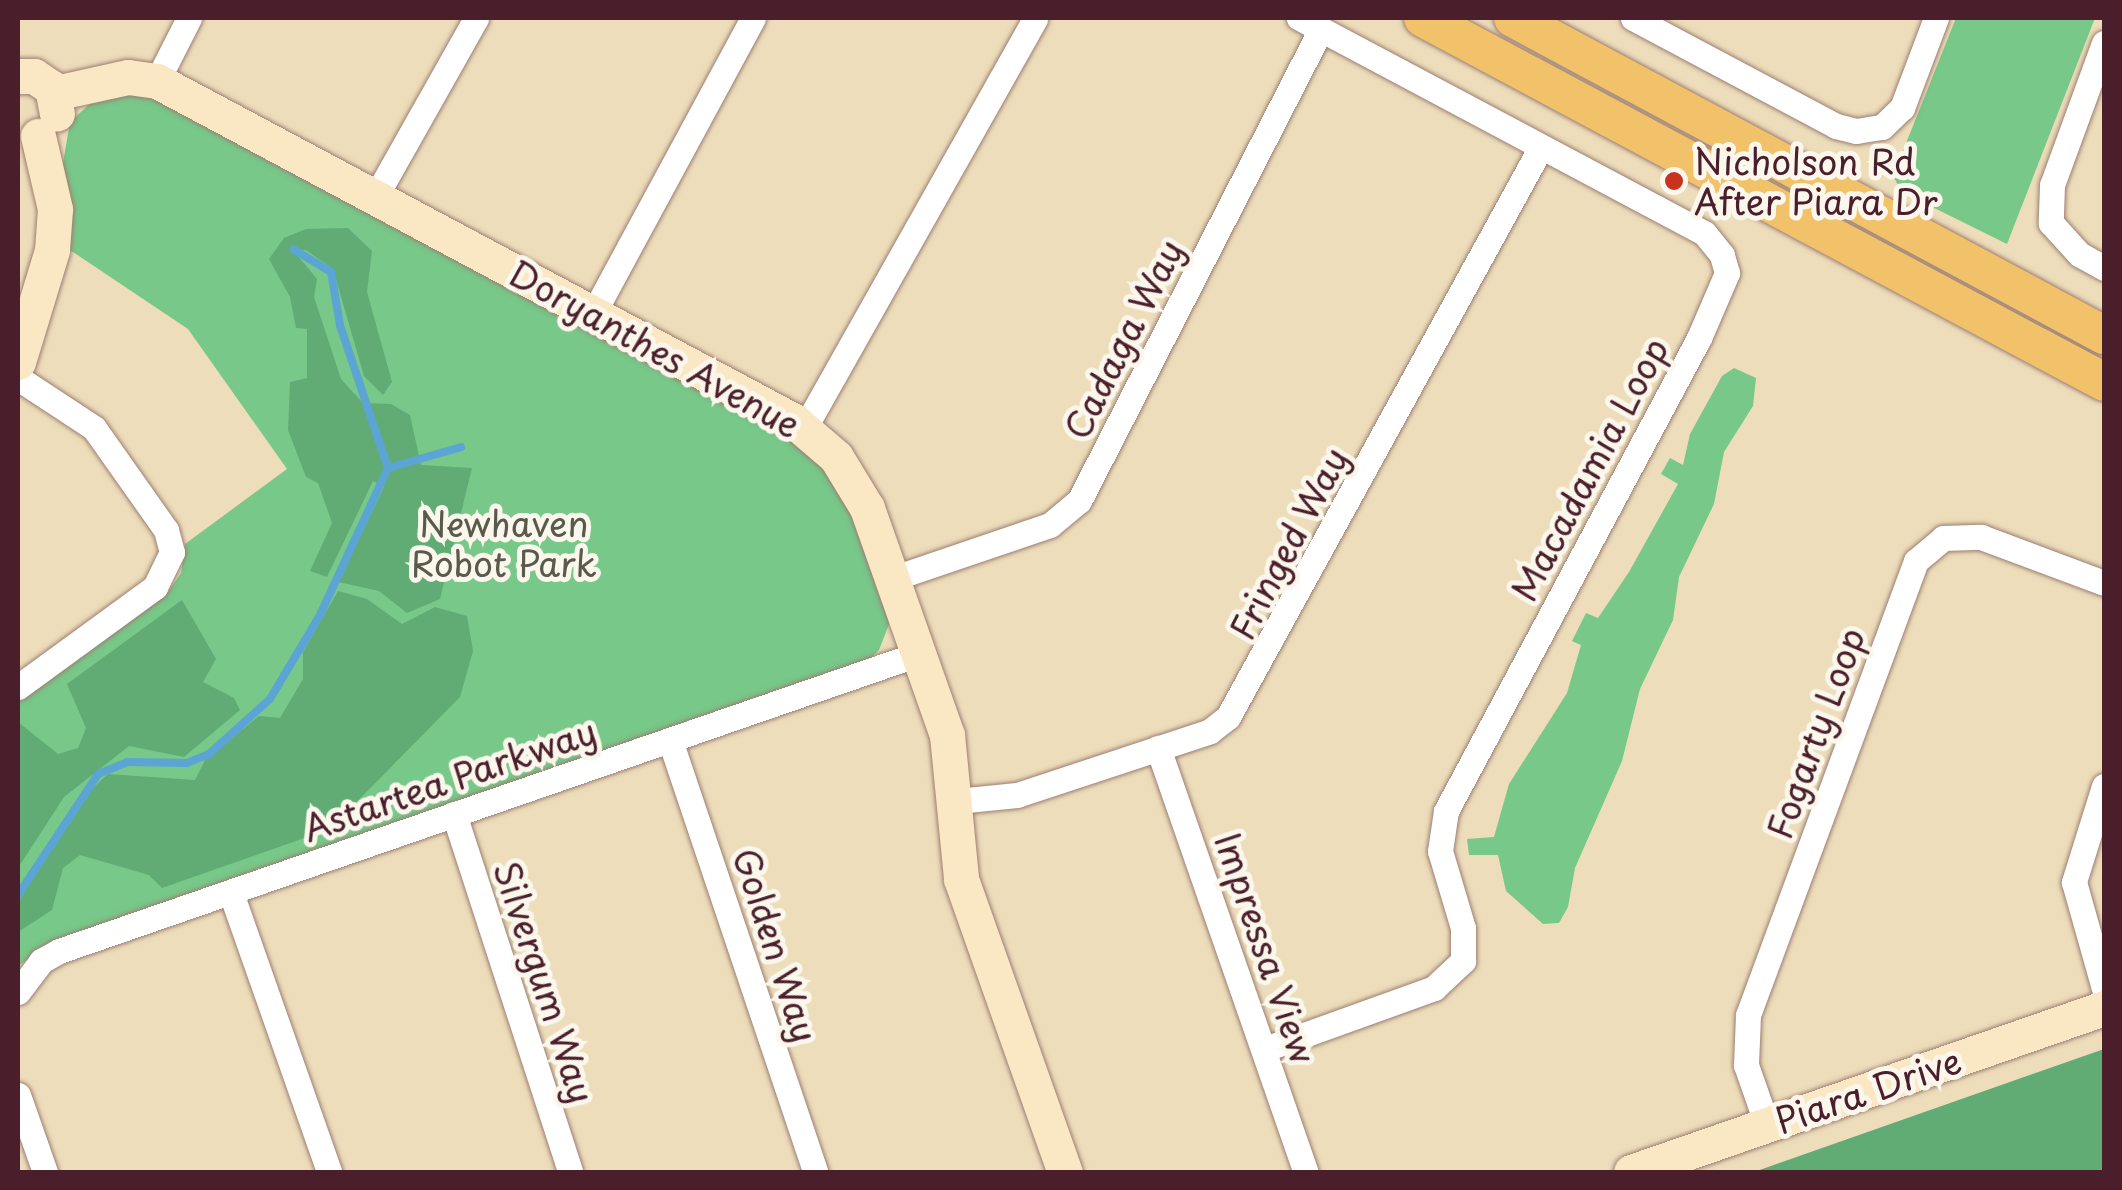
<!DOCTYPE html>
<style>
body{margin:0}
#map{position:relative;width:2122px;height:1190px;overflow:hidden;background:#edddba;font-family:"Playpen Sans",sans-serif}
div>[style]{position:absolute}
.green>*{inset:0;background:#77c889}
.forest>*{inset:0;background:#61ac75}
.stream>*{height:8px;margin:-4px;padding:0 4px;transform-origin:4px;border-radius:4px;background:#5ca4d3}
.roads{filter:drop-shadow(0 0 2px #9c7e72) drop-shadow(0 0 2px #9c7e72)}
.street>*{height:25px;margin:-12.5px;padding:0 12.5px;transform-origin:12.5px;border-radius:12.5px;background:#fff}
.secondary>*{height:35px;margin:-17.5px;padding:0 17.5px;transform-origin:17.5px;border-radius:17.5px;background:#fae7c3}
.primary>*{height:38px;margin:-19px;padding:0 19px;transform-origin:19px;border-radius:19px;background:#f2c26a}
.dots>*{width:28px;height:28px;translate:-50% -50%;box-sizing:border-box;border:5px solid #fbf7ec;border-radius:50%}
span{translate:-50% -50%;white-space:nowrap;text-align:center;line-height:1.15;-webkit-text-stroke:10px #fbf7ec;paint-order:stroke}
.poi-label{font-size:35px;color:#4a1f2b}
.left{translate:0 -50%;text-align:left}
.street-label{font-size:35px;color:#4a1f2b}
.park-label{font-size:35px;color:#5a5a4c}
.frame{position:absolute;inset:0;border:20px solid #4a1f2b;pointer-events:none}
</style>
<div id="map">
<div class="green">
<div style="clip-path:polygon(1956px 18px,2095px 18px,2007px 244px,1902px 192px,1893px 176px)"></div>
<div style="clip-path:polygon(143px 91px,803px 446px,840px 486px,891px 619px,879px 650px,871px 658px,52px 942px,18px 966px,18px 700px,168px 592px,181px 573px,185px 544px,287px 469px,188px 329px,67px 248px,63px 163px,70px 122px,94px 100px)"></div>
<div style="clip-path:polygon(1734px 368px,1756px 378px,1753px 406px,1724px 452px,1714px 504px,1679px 577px,1673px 620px,1640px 689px,1622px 761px,1575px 868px,1568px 907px,1559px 923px,1543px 924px,1506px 891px,1498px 855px,1469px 855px,1467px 839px,1494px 837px,1509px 784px,1567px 693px,1581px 645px,1572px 641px,1586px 613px,1598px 618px,1629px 572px,1678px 484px,1661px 474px,1670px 458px,1683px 465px,1690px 434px,1722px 376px)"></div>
</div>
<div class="forest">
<div style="clip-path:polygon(348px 228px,372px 251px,367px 292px,392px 382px,383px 395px,364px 376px,333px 269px,306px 250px,293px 250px,317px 279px,314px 297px,341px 379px,363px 403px,391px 404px,410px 415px,421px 465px,472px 468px,440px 599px,407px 613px,379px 591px,338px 582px,384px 487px,373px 481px,327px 577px,310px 571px,332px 523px,318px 483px,306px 477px,288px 430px,290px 382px,307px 378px,307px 329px,296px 328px,290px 297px,269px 259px,284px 238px,306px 229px)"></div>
<div style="clip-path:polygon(338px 591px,367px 599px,402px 624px,435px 607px,467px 616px,473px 651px,460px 697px,330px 829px,162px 888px,149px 875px,80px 855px,63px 868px,52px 910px,18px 932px,18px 903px,80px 800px,108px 774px,195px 780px,205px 760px,259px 716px,280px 718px,303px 679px,303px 652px)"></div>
<div style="clip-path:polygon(182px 600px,216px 659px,203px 682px,234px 698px,240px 710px,184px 757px,129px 746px,64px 797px,18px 868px,18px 722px,58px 754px,78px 748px,86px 728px,67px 684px)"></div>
<div style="clip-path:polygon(2104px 1049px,2104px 1172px,1754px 1172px)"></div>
</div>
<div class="stream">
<div style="left:388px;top:468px;width:76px;rotate:-16deg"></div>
<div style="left:18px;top:895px;width:145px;rotate:-56.5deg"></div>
<div style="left:98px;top:774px;width:31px;rotate:-22deg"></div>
<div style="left:127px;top:762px;width:60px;rotate:1deg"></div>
<div style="left:187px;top:763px;width:24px;rotate:-22deg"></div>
<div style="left:209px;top:754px;width:82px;rotate:-42deg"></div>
<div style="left:270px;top:699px;width:98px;rotate:-59.2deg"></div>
<div style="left:320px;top:615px;width:162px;rotate:-65.2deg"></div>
<div style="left:388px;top:468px;width:151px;rotate:-108.6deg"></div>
<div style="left:340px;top:325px;width:54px;rotate:-99.6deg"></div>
<div style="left:331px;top:272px;width:44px;rotate:-148.8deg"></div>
</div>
<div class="roads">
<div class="street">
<div style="left:1633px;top:18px;width:230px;rotate:28deg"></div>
<div style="left:1836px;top:126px;width:21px;rotate:14deg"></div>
<div style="left:1856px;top:131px;width:26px;rotate:-9deg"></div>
<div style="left:1882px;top:127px;width:28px;rotate:-44deg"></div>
<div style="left:1902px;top:108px;width:96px;rotate:-69.3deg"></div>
<div style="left:2104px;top:43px;width:151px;rotate:110.1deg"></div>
<div style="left:2052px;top:185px;width:38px;rotate:92deg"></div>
<div style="left:2051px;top:223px;width:42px;rotate:47.9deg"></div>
<div style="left:2079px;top:254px;width:29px;rotate:29deg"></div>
<div style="left:157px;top:81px;width:71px;rotate:-63.1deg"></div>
<div style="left:377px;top:194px;width:202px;rotate:-60.6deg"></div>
<div style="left:594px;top:312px;width:334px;rotate:-61.6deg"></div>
<div style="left:18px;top:378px;width:91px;rotate:33.3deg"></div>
<div style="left:94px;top:428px;width:125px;rotate:54.8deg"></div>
<div style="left:166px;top:530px;width:23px;rotate:75deg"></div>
<div style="left:172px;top:552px;width:39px;rotate:116deg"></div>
<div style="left:155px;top:587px;width:170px;rotate:143.9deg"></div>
<div style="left:805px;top:427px;width:469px;rotate:-60.6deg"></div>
<div style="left:894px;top:578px;width:165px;rotate:-18.8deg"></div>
<div style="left:1050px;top:525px;width:38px;rotate:-40deg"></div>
<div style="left:1079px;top:501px;width:530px;rotate:-62.86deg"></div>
<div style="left:670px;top:740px;width:456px;rotate:71.4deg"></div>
<div style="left:1158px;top:748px;width:449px;rotate:70.8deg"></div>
<div style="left:2104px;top:786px;width:101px;rotate:107.4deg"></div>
<div style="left:2074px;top:882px;width:111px;rotate:74.3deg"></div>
<div style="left:957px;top:801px;width:60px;rotate:-5.7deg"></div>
<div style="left:1017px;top:795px;width:203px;rotate:-18.3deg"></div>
<div style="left:1210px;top:731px;width:23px;rotate:-38deg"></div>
<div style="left:1228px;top:717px;width:650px;rotate:-61.23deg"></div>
<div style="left:454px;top:814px;width:376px;rotate:72deg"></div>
<div style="left:231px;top:893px;width:296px;rotate:70.6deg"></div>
<div style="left:18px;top:992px;width:39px;rotate:-53deg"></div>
<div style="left:41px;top:961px;width:21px;rotate:-29deg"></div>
<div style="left:59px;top:951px;width:909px;rotate:-19.07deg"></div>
<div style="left:1265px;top:1049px;width:180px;rotate:-19.8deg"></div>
<div style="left:1434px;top:988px;width:40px;rotate:-43deg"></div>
<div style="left:1463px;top:961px;width:33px;rotate:-90deg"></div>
<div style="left:1463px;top:928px;width:80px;rotate:-106.6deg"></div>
<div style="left:1440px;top:851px;width:40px;rotate:-81.5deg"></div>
<div style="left:1446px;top:811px;width:536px;rotate:-61.86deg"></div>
<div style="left:1699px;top:338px;width:71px;rotate:-66.7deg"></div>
<div style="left:1727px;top:273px;width:19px;rotate:-106deg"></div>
<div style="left:1722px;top:255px;width:28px;rotate:-129deg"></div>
<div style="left:1704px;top:233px;width:459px;rotate:-152deg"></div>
<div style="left:18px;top:1095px;width:82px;rotate:70.7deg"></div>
<div style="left:1767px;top:1125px;width:64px;rotate:-109.3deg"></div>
<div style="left:1746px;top:1065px;width:50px;rotate:-87.7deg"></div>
<div style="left:1748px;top:1015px;width:484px;rotate:-69.7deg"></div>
<div style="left:1916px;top:561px;width:35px;rotate:-40deg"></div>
<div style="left:1943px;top:538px;width:38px;rotate:-2deg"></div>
<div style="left:1981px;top:537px;width:131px;rotate:20.5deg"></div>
</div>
<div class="secondary">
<div style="left:18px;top:76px;width:16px"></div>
<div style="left:34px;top:76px;width:22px;rotate:34deg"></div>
<div style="left:52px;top:88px;width:26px;rotate:79deg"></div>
<div style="left:55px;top:93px;width:75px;rotate:-12.4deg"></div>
<div style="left:128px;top:77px;width:29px;rotate:8deg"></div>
<div style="left:157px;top:81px;width:722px;rotate:28.09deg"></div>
<div style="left:794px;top:421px;width:55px;rotate:40.6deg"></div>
<div style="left:836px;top:457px;width:60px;rotate:58.7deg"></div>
<div style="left:867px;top:508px;width:241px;rotate:70.6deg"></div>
<div style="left:947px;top:735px;width:145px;rotate:84.4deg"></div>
<div style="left:961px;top:879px;width:311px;rotate:70.5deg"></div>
<div style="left:18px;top:362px;width:117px;rotate:-73.1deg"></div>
<div style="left:52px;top:250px;width:41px;rotate:-85.8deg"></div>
<div style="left:55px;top:209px;width:75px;rotate:-103.1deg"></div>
<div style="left:1631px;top:1172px;width:501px;rotate:-19.12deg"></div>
</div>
<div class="primary">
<div style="left:1423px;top:18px;width:772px;rotate:28.12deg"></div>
<div style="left:1513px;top:18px;width:671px;rotate:28.21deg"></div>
</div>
</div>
<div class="dots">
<div style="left:1674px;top:181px;background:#c8321e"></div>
</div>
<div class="poi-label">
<span class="left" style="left:1694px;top:181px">Nicholson Rd<br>After Piara Dr</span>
</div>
<div class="street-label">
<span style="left:1123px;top:339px;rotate:-63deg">Cadaga Way</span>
<span style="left:655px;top:348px;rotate:29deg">Doryanthes Avenue</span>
<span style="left:1589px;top:469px;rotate:-62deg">Macadamia Loop</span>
<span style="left:1288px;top:543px;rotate:-62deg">Fringed Way</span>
<span style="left:1815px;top:733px;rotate:-70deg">Fogarty Loop</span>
<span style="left:449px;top:779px;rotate:-19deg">Astartea Parkway</span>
<span style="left:776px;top:945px;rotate:72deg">Golden Way</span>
<span style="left:1266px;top:948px;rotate:71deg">Impressa View</span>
<span style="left:545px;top:982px;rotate:72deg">Silvergum Way</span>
<span style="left:1868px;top:1090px;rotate:-19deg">Piara Drive</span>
</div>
<div class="park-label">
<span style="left:504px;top:543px">Newhaven<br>Robot Park</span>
</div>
<div class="frame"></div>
</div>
